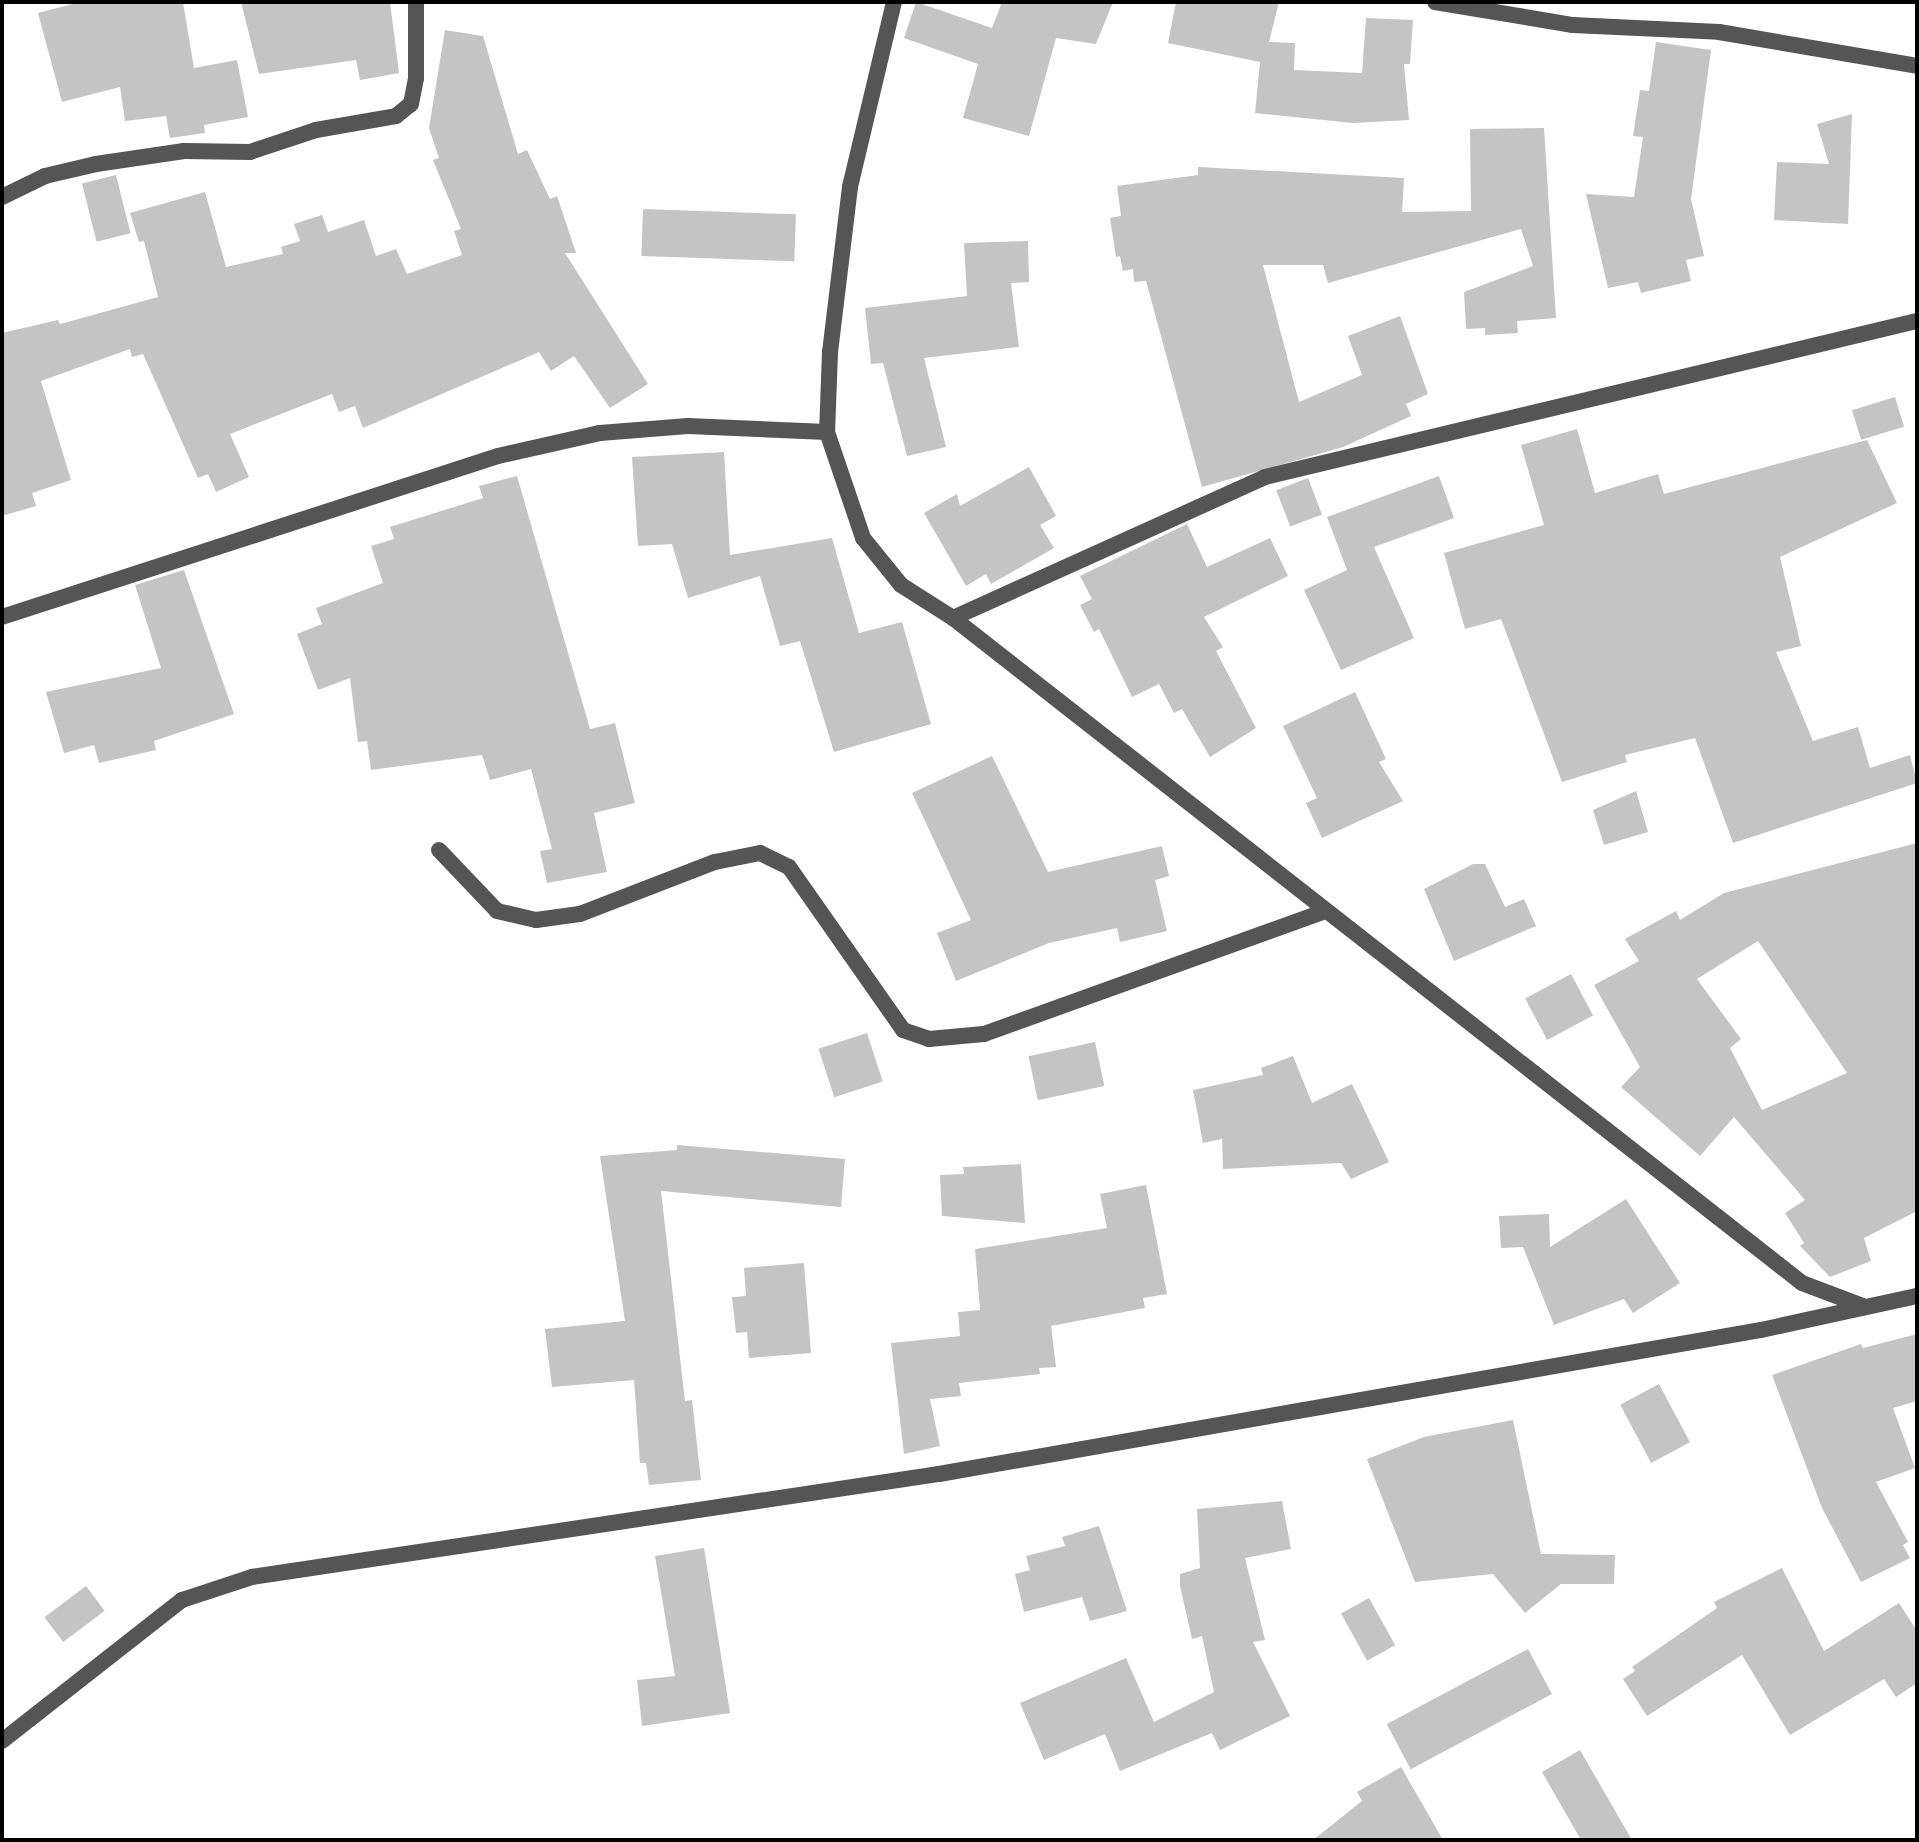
<!DOCTYPE html>
<style>
body{margin:0}
#map{position:relative;width:1919px;height:1842px;overflow:hidden;background:#fff;font-family:"Varela Round",sans-serif}
div>[style]{position:absolute}
.building>*{inset:0;background:#c4c4c4;transform-origin:0 0}
.street>*{height:16px;margin:-8px;padding:0 8px;transform-origin:8px;border-radius:8px;background:#555}
span{translate:-50% -50%;white-space:nowrap;text-align:center;line-height:1.15;-webkit-text-stroke:6px #fff;paint-order:stroke}
.frame{position:absolute;inset:0;border:4px solid #000;pointer-events:none}
</style>
<div id="map">
<div class="building">
<div style="clip-path:polygon(80px 2px,183px 2px,194px 68px,237px 60px,248px 117px,204px 125px,205px 133px,170px 138px,166px 116px,125px 121px,120px 87px,62px 102px,38px 13px)"></div>
<div style="clip-path:polygon(241px 2px,390px 2px,399px 73px,360px 80px,356px 60px,259px 74px)"></div>
<div style="clip-path:polygon(916px 2px,992px 28px,1002px 2px,1113px 2px,1096px 44px,1056px 38px,1029px 136px,963px 118px,978px 64px,904px 38px)"></div>
<div style="clip-path:polygon(1176px 2px,1279px 2px,1269px 42px,1295px 43px,1294px 70px,1362px 73px,1366px 18px,1413px 20px,1410px 64px,1404px 64px,1409px 120px,1353px 123px,1255px 113px,1260px 62px,1168px 43px)"></div>
<div style="clip-path:polygon(445px 30px,483px 36px,518px 154px,527px 150px,550px 199px,557px 196px,576px 253px,565px 253px,648px 384px,610px 408px,574px 356px,551px 371px,539px 352px,363px 428px,355px 406px,339px 412px,332px 394px,230px 434px,249px 477px,216px 492px,208px 474px,198px 478px,143px 354px,132px 357px,130px 349px,41px 381px,71px 480px,32px 493px,36px 506px,2px 516px,2px 333px,58px 320px,60px 324px,158px 297px,144px 241px,139px 242px,130px 213px,205px 192px,226px 267px,283px 254px,281px 247px,300px 241px,294px 224px,322px 215px,328px 232px,364px 220px,376px 256px,396px 249px,407px 274px,462px 255px,454px 231px,461px 229px,433px 160px,439px 158px,429px 128px)"></div>
<div style="clip-path:polygon(1656px 42px,1711px 50px,1691px 199px,1704px 256px,1686px 260px,1691px 281px,1641px 293px,1638px 282px,1608px 288px,1586px 194px,1634px 197px,1643px 137px,1633px 136px,1640px 90px,1649px 91px)"></div>
<div style="clip-path:polygon(1852px 114px,1848px 224px,1774px 220px,1777px 162px,1829px 164px,1817px 124px)"></div>
<div style="clip-path:polygon(1544px 128px,1556px 318px,1517px 321px,1518px 333px,1485px 335px,1485px 328px,1466px 329px,1464px 292px,1533px 266px,1521px 229px,1328px 283px,1323px 265px,1263px 265px,1299px 402px,1362px 375px,1348px 336px,1400px 316px,1428px 394px,1406px 404px,1411px 416px,1343px 447px,1202px 487px,1146px 281px,1134px 282px,1133px 269px,1123px 271px,1120px 256px,1116px 257px,1110px 218px,1121px 216px,1117px 186px,1198px 175px,1198px 167px,1404px 178px,1402px 212px,1471px 211px,1470px 129px)"></div>
<div style="left:116px;top:175px;width:60px;height:35px;rotate:76deg"></div>
<div style="left:643px;top:209px;width:153px;height:47px;rotate:2deg"></div>
<div style="clip-path:polygon(1028px 241px,1029px 282px,1011px 283px,1019px 347px,924px 358px,946px 447px,907px 456px,883px 363px,871px 364px,865px 308px,967px 296px,964px 243px)"></div>
<div style="left:1895px;top:397px;width:31px;height:45px;rotate:73deg"></div>
<div style="clip-path:polygon(1577px 429px,1595px 493px,1658px 474px,1664px 494px,1867px 440px,1897px 503px,1780px 557px,1801px 646px,1776px 652px,1813px 741px,1858px 727px,1870px 768px,1910px 755px,1917px 783px,1733px 843px,1695px 738px,1625px 755px,1627px 762px,1562px 782px,1501px 619px,1465px 629px,1444px 553px,1544px 525px,1521px 445px)"></div>
<div style="clip-path:polygon(724px 452px,730px 555px,832px 538px,859px 633px,902px 622px,931px 724px,834px 752px,800px 641px,780px 646px,760px 576px,688px 598px,672px 544px,638px 546px,632px 457px)"></div>
<div style="clip-path:polygon(1029px 467px,1056px 516px,1040px 525px,1054px 548px,991px 584px,986px 574px,966px 586px,924px 513px,957px 494px,960px 506px)"></div>
<div style="clip-path:polygon(517px 476px,590px 729px,615px 723px,635px 803px,594px 813px,607px 872px,547px 883px,540px 851px,552px 849px,531px 769px,490px 780px,482px 755px,371px 770px,367px 741px,358px 742px,350px 678px,318px 690px,297px 634px,322px 624px,316px 608px,383px 583px,371px 546px,394px 539px,390px 527px,483px 498px,479px 486px)"></div>
<div style="clip-path:polygon(1439px 476px,1454px 518px,1374px 547px,1414px 638px,1341px 670px,1304px 590px,1347px 570px,1327px 517px)"></div>
<div style="left:1308px;top:478px;width:39px;height:34px;rotate:69deg"></div>
<div style="clip-path:polygon(1187px 524px,1207px 567px,1270px 538px,1288px 576px,1204px 617px,1223px 647px,1216px 651px,1256px 728px,1210px 757px,1182px 709px,1174px 713px,1159px 684px,1132px 697px,1099px 629px,1094px 632px,1080px 605px,1092px 599px,1080px 576px)"></div>
<div style="clip-path:polygon(184px 570px,234px 714px,154px 741px,156px 750px,99px 763px,94px 745px,64px 753px,46px 692px,161px 668px,135px 585px)"></div>
<div style="clip-path:polygon(1355px 692px,1386px 759px,1379px 762px,1403px 801px,1322px 838px,1306px 803px,1317px 798px,1283px 726px)"></div>
<div style="clip-path:polygon(992px 756px,1048px 872px,1162px 846px,1169px 876px,1155px 880px,1167px 931px,1120px 942px,1117px 928px,1049px 943px,956px 981px,937px 933px,971px 920px,912px 793px)"></div>
<div style="clip-path:polygon(1636px 791px,1648px 832px,1604px 845px,1593px 810px)"></div>
<div style="clip-path:polygon(evenodd,1917px 843px,1917px 1211px,1864px 1238px,1871px 1261px,1830px 1277px,1800px 1246px,1804px 1243px,1785px 1213px,1805px 1200px,1734px 1117px,1700px 1156px,1621px 1087px,1640px 1067px,1594px 985px,1639px 961px,1625px 939px,1676px 911px,1680px 920px,1724px 893px,1917px 843px,1758px 941px,1847px 1073px,1762px 1110px,1730px 1048px,1741px 1039px,1697px 979px,1758px 941px)"></div>
<div style="clip-path:polygon(1473px 864px,1485px 864px,1505px 907px,1524px 899px,1536px 926px,1454px 961px,1424px 889px)"></div>
<div style="left:1571px;top:974px;width:47px;height:52px;rotate:62deg"></div>
<div style="left:867px;top:1033px;width:51px;height:51px;rotate:72deg"></div>
<div style="left:1095px;top:1042px;width:45px;height:68px;rotate:78deg"></div>
<div style="clip-path:polygon(1293px 1056px,1312px 1103px,1352px 1084px,1389px 1162px,1351px 1179px,1341px 1163px,1223px 1169px,1222px 1139px,1203px 1143px,1193px 1090px,1263px 1075px,1261px 1068px)"></div>
<div style="clip-path:polygon(677px 1145px,845px 1159px,841px 1207px,661px 1191px,685px 1401px,692px 1400px,701px 1480px,649px 1485px,646px 1463px,640px 1463px,634px 1380px,552px 1387px,545px 1329px,625px 1321px,600px 1156px,677px 1150px)"></div>
<div style="clip-path:polygon(1021px 1164px,1025px 1223px,942px 1216px,940px 1175px,964px 1174px,963px 1167px)"></div>
<div style="clip-path:polygon(1146px 1185px,1167px 1294px,1143px 1298px,1145px 1308px,1051px 1326px,1056px 1367px,1039px 1368px,1040px 1374px,959px 1383px,961px 1396px,930px 1399px,940px 1446px,904px 1454px,891px 1343px,960px 1336px,958px 1312px,980px 1310px,975px 1249px,1107px 1228px,1100px 1194px)"></div>
<div style="clip-path:polygon(1626px 1199px,1680px 1283px,1633px 1313px,1624px 1299px,1554px 1325px,1523px 1247px,1501px 1248px,1499px 1216px,1549px 1214px,1550px 1247px)"></div>
<div style="clip-path:polygon(804px 1263px,811px 1353px,749px 1358px,747px 1332px,736px 1333px,732px 1297px,746px 1296px,744px 1268px)"></div>
<div style="clip-path:polygon(1917px 1334px,1917px 1401px,1893px 1408px,1915px 1468px,1876px 1482px,1908px 1542px,1903px 1545px,1910px 1558px,1861px 1582px,1822px 1508px,1772px 1375px,1861px 1344px,1863px 1348px)"></div>
<div style="left:1659px;top:1384px;width:66px;height:44px;rotate:62deg"></div>
<div style="clip-path:polygon(1513px 1420px,1541px 1554px,1615px 1555px,1614px 1584px,1561px 1584px,1525px 1613px,1493px 1574px,1415px 1582px,1367px 1459px,1424px 1437px)"></div>
<div style="clip-path:polygon(1282px 1501px,1291px 1549px,1245px 1558px,1265px 1640px,1253px 1642px,1290px 1716px,1220px 1750px,1212px 1733px,1120px 1771px,1105px 1734px,1044px 1760px,1020px 1703px,1126px 1658px,1154px 1722px,1214px 1692px,1202px 1636px,1192px 1639px,1180px 1586px,1180px 1574px,1200px 1568px,1197px 1509px)"></div>
<div style="clip-path:polygon(1099px 1526px,1127px 1611px,1090px 1621px,1082px 1597px,1024px 1612px,1015px 1574px,1030px 1570px,1026px 1556px,1065px 1546px,1062px 1537px)"></div>
<div style="clip-path:polygon(704px 1548px,730px 1713px,642px 1726px,637px 1680px,675px 1676px,655px 1556px)"></div>
<div style="clip-path:polygon(1782px 1568px,1824px 1651px,1899px 1603px,1917px 1631px,1917px 1683px,1896px 1697px,1884px 1679px,1790px 1735px,1742px 1655px,1647px 1716px,1623px 1679px,1635px 1671px,1632px 1667px,1717px 1608px,1714px 1602px)"></div>
<div style="left:86px;top:1586px;width:31px;height:52px;rotate:53deg"></div>
<div style="left:1369px;top:1598px;width:54px;height:32px;rotate:61deg"></div>
<div style="left:1528px;top:1649px;width:51px;height:160px;rotate:62deg"></div>
<div style="clip-path:polygon(1580px 1750px,1632px 1840px,1581px 1840px,1542px 1772px)"></div>
<div style="clip-path:polygon(1401px 1767px,1443px 1840px,1313px 1840px,1362px 1801px,1357px 1792px)"></div>
</div>
<div class="street">
<div style="left:894px;top:2px;width:190px;rotate:103.4deg"></div>
<div style="left:850px;top:187px;width:166px;rotate:96.9deg"></div>
<div style="left:830px;top:352px;width:80px;rotate:92.1deg"></div>
<div style="left:827px;top:432px;width:112px;rotate:71.2deg"></div>
<div style="left:863px;top:538px;width:60px;rotate:51deg"></div>
<div style="left:901px;top:585px;width:62px;rotate:32.4deg"></div>
<div style="left:953px;top:618px;width:1078px;rotate:38.07deg"></div>
<div style="left:1802px;top:1283px;width:65px;rotate:20.7deg"></div>
<div style="left:1435px;top:2px;width:140px;rotate:9.5deg"></div>
<div style="left:1573px;top:25px;width:146px;rotate:2.7deg"></div>
<div style="left:1719px;top:32px;width:201px;rotate:9.7deg"></div>
<div style="left:2px;top:197px;width:48px;rotate:-26deg"></div>
<div style="left:45px;top:176px;width:52px;rotate:-13.2deg"></div>
<div style="left:96px;top:164px;width:89px;rotate:-8.4deg"></div>
<div style="left:184px;top:151px;width:66px;rotate:0.9deg"></div>
<div style="left:250px;top:152px;width:70px;rotate:-18.4deg"></div>
<div style="left:316px;top:130px;width:81px;rotate:-9.9deg"></div>
<div style="left:396px;top:116px;width:19px;rotate:-39deg"></div>
<div style="left:411px;top:104px;width:26px;rotate:-79deg"></div>
<div style="left:416px;top:78px;width:76px;rotate:-90deg"></div>
<div style="left:2px;top:617px;width:521px;rotate:-17.98deg"></div>
<div style="left:498px;top:456px;width:105px;rotate:-12.7deg"></div>
<div style="left:600px;top:433px;width:88px;rotate:-4.5deg"></div>
<div style="left:688px;top:426px;width:139px;rotate:2.5deg"></div>
<div style="left:953px;top:618px;width:342px;rotate:-24.3deg"></div>
<div style="left:1265px;top:477px;width:670px;rotate:-13.46deg"></div>
<div style="left:439px;top:850px;width:84px;rotate:46.4deg"></div>
<div style="left:497px;top:911px;width:40px;rotate:13deg"></div>
<div style="left:536px;top:920px;width:44px;rotate:-7.8deg"></div>
<div style="left:580px;top:914px;width:145px;rotate:-21.1deg"></div>
<div style="left:715px;top:862px;width:46px;rotate:-11.3deg"></div>
<div style="left:760px;top:853px;width:32px;rotate:26deg"></div>
<div style="left:789px;top:867px;width:199px;rotate:55deg"></div>
<div style="left:903px;top:1030px;width:28px;rotate:19deg"></div>
<div style="left:929px;top:1039px;width:55px;rotate:-5.2deg"></div>
<div style="left:984px;top:1034px;width:363px;rotate:-19.8deg"></div>
<div style="left:2px;top:1741px;width:229px;rotate:-38.1deg"></div>
<div style="left:182px;top:1600px;width:74px;rotate:-18.2deg"></div>
<div style="left:252px;top:1577px;width:695px;rotate:-8.53deg"></div>
<div style="left:939px;top:1474px;width:835px;rotate:-9.94deg"></div>
<div style="left:1761px;top:1330px;width:160px;rotate:-12.3deg"></div>
</div>
<div class="frame"></div>
</div>
